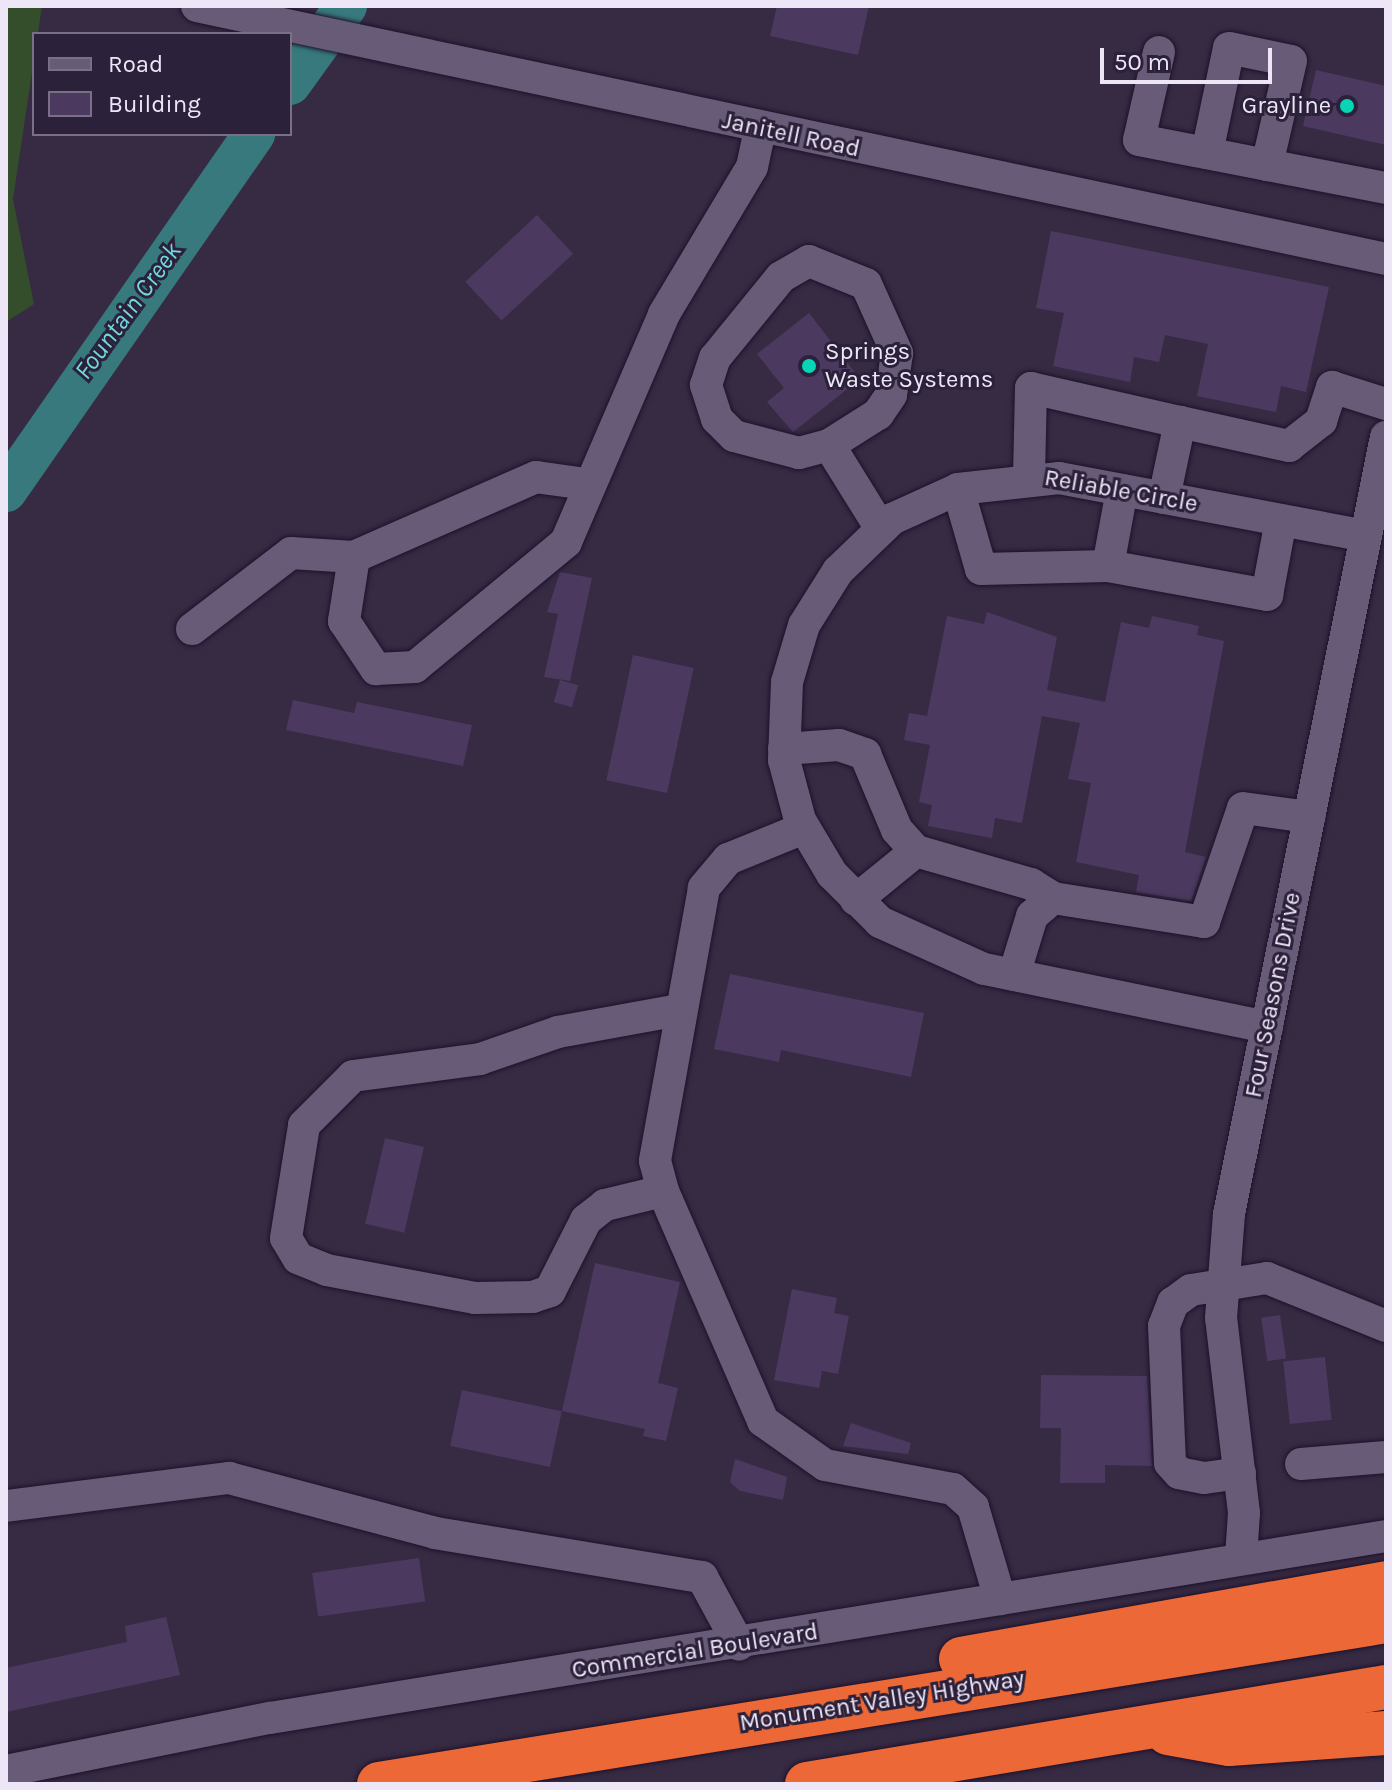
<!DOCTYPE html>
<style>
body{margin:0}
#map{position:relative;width:1392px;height:1790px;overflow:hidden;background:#372b44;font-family:Karla,sans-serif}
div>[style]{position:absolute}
.green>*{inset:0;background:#344d2b}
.river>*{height:42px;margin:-21px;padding:0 21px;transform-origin:21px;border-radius:21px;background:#37797c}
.building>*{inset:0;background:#4b395f;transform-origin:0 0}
.roads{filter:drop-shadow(0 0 2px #1e122a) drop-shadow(0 0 2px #1e122a)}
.minor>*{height:32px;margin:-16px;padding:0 16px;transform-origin:16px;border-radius:16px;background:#685b78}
.highway>*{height:44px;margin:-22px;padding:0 22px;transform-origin:22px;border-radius:22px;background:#ec6836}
.dots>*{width:22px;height:22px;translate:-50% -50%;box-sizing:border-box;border:4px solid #2c213a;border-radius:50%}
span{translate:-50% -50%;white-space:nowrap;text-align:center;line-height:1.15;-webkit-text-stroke:6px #2c213a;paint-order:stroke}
.poi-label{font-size:24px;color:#ede6f6}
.right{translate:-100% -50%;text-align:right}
.left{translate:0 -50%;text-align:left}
.street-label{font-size:24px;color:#ede6f6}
.water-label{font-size:26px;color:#71d9de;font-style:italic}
.frame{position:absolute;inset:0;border:8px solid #ede6f6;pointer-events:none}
.legend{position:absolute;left:32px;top:32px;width:260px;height:104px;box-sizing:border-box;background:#2c213a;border:2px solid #797085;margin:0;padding:10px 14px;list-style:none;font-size:24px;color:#ede6f6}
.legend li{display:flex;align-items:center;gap:16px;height:40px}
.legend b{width:40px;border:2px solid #797085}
.scale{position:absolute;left:1100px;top:48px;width:172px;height:36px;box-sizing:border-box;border:4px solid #ede6f6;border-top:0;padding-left:10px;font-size:24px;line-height:28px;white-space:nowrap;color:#ede6f6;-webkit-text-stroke:6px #2c213a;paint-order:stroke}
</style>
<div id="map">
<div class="green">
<div style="clip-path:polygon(6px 6px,42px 6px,13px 199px,34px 304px,6px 322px)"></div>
</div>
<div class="river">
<div style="left:290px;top:84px;width:96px;rotate:-54.3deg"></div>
<div style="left:6px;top:491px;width:435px;rotate:-55.2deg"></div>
</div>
<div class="building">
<div style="clip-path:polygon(777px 6px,869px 6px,858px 55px,770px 36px)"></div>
<div style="clip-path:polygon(1316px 70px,1386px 86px,1386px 145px,1303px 126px)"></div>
<div style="left:537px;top:215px;width:53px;height:98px;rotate:47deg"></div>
<div style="clip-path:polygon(1051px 231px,1329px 287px,1306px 392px,1281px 386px,1276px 412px,1197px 396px,1208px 344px,1165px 335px,1159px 362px,1134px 357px,1130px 382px,1053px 366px,1064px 313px,1036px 308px)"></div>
<div style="clip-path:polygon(809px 313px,860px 379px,793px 432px,767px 402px,784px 388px,757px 354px)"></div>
<div style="clip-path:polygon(560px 572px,592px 578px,570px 681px,544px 677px,558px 614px,547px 612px)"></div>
<div style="clip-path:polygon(987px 612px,1057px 637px,1047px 690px,1105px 702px,1121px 622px,1149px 628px,1152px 616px,1199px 626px,1197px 635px,1224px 641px,1185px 852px,1206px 857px,1191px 901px,1136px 892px,1139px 875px,1076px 862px,1091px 783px,1068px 779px,1080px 723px,1042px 716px,1022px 823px,995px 818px,992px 838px,928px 826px,932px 805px,919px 802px,930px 745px,904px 740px,909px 713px,927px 716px,947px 616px,984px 624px)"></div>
<div style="left:633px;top:655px;width:62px;height:128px;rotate:12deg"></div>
<div style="left:560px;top:680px;width:19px;height:23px;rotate:16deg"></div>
<div style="clip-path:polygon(293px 700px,354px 713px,357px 702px,472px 725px,463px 766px,286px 730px)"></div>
<div style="clip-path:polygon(730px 974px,924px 1013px,911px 1077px,781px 1050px,779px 1062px,714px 1049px)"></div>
<div style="left:385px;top:1138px;width:40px;height:88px;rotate:13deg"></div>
<div style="clip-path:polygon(595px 1263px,680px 1282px,658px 1383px,678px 1388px,666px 1441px,643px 1436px,645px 1429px,562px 1411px)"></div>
<div style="clip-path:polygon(792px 1289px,837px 1298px,834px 1313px,849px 1316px,838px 1374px,822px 1371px,819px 1388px,774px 1380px)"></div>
<div style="left:1280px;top:1315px;width:44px;height:19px;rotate:82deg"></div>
<div style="left:1325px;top:1357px;width:63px;height:42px;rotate:84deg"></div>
<div style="clip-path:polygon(1041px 1375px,1147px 1376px,1152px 1466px,1105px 1465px,1105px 1483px,1060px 1483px,1061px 1428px,1040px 1428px)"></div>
<div style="left:462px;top:1390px;width:102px;height:57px;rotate:12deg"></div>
<div style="clip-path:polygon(851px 1423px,911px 1443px,908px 1454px,843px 1446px)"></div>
<div style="clip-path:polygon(735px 1459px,787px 1477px,783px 1500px,740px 1491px,730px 1482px)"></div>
<div style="left:419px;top:1558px;width:44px;height:108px;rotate:82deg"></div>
<div style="clip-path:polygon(166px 1617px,180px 1675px,6px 1712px,6px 1668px,127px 1642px,125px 1626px)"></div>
</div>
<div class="roads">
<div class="minor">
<div style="left:197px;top:6px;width:1216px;rotate:12.01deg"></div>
<div style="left:1159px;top:52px;width:90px;rotate:102.8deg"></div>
<div style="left:1139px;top:140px;width:252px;rotate:11deg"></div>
<div style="left:1207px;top:153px;width:107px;rotate:-78.2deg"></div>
<div style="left:1229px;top:48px;width:63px;rotate:11.8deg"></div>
<div style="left:1291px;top:61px;width:107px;rotate:103deg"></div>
<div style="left:829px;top:445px;width:31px;rotate:165deg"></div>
<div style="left:799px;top:453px;width:67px;rotate:-165.3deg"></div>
<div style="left:734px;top:436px;width:24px;rotate:-135deg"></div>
<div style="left:717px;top:419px;width:36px;rotate:-108deg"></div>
<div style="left:706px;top:385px;width:28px;rotate:-72deg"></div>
<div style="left:715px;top:358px;width:104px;rotate:-50.8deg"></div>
<div style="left:781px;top:277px;width:32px;rotate:-30deg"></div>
<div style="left:809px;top:261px;width:61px;rotate:22deg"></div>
<div style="left:866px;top:284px;width:76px;rotate:65.8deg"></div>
<div style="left:897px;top:353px;width:42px;rotate:98.1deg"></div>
<div style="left:891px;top:395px;width:23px;rotate:124deg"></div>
<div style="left:878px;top:414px;width:58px;rotate:147.7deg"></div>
<div style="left:829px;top:445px;width:99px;rotate:58.2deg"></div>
<div style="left:1029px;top:476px;width:88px;rotate:-88.7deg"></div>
<div style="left:1031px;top:388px;width:153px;rotate:12.9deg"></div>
<div style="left:586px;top:484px;width:50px;rotate:-172deg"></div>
<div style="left:536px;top:477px;width:199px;rotate:156.3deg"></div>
<div style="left:354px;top:557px;width:65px;rotate:98.9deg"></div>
<div style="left:344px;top:621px;width:58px;rotate:56.3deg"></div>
<div style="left:376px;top:669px;width:39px;rotate:-3deg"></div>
<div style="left:415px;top:667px;width:196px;rotate:-39.6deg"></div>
<div style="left:566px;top:542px;width:248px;rotate:-66.7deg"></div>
<div style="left:664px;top:314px;width:171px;rotate:-59.1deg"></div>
<div style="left:752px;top:167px;width:40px;rotate:-78deg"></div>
<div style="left:958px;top:489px;width:83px;rotate:74deg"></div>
<div style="left:981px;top:569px;width:127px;rotate:-1.4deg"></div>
<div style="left:1122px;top:490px;width:77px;rotate:100.4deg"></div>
<div style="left:1108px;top:566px;width:162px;rotate:10.3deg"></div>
<div style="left:1267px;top:595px;width:76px;rotate:-79.4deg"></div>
<div style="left:1164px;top:498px;width:78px;rotate:-78.1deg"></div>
<div style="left:1180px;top:422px;width:112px;rotate:12.4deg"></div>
<div style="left:1289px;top:446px;width:41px;rotate:-38deg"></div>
<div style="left:1321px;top:421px;width:36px;rotate:-72deg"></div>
<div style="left:1332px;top:387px;width:57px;rotate:17.5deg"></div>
<div style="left:192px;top:629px;width:125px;rotate:-37.5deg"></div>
<div style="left:291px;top:553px;width:63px;rotate:3.6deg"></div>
<div style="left:784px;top:749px;width:55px;rotate:-4.2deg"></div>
<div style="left:839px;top:745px;width:28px;rotate:19deg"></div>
<div style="left:865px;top:754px;width:82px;rotate:67.2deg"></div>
<div style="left:897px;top:830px;width:28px;rotate:48deg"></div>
<div style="left:804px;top:828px;width:82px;rotate:157.8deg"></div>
<div style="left:728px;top:859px;width:38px;rotate:130deg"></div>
<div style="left:704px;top:888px;width:277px;rotate:100.2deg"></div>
<div style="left:655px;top:1161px;width:31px;rotate:75deg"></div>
<div style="left:663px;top:1191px;width:251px;rotate:66.5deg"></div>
<div style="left:763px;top:1421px;width:76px;rotate:35.4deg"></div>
<div style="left:825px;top:1465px;width:130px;rotate:10.6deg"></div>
<div style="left:953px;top:1489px;width:27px;rotate:42deg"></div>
<div style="left:973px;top:1507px;width:96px;rotate:73.6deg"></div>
<div style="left:856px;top:900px;width:77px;rotate:-39.2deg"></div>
<div style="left:916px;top:851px;width:120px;rotate:16deg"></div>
<div style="left:1031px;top:884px;width:26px;rotate:32deg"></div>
<div style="left:1014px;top:975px;width:62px;rotate:-73deg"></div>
<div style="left:1032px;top:916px;width:28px;rotate:-41deg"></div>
<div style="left:1053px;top:898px;width:153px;rotate:9deg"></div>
<div style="left:1204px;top:922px;width:120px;rotate:-71.1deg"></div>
<div style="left:1243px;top:808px;width:67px;rotate:7.8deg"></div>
<div style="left:1267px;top:1027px;width:289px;rotate:-168.4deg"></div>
<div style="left:984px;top:969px;width:114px;rotate:-155.7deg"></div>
<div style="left:880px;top:922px;width:68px;rotate:-135deg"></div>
<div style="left:832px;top:874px;width:63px;rotate:-120.7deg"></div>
<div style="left:800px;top:820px;width:62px;rotate:-104.9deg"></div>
<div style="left:784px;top:760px;width:78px;rotate:-87.8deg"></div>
<div style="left:787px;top:682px;width:59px;rotate:-73.4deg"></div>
<div style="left:804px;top:625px;width:64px;rotate:-57.8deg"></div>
<div style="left:838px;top:571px;width:75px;rotate:-43.9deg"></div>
<div style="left:892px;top:519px;width:72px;rotate:-24.4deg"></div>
<div style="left:958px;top:489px;width:102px;rotate:-6.2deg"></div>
<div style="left:1059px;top:478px;width:311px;rotate:10.7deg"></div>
<div style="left:663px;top:1191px;width:60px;rotate:166.4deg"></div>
<div style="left:605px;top:1205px;width:24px;rotate:142deg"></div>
<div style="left:586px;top:1220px;width:80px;rotate:116.9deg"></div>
<div style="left:550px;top:1291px;width:18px;rotate:161deg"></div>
<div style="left:533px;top:1297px;width:58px;rotate:179deg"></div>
<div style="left:475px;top:1298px;width:151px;rotate:-169.3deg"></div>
<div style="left:327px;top:1270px;width:31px;rotate:-158deg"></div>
<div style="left:298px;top:1258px;width:23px;rotate:-121deg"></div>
<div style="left:286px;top:1238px;width:114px;rotate:-80.9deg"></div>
<div style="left:304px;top:1125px;width:69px;rotate:-45deg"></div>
<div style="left:353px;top:1076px;width:128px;rotate:-7.6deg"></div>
<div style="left:480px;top:1059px;width:83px;rotate:-19.1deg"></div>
<div style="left:558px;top:1032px;width:123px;rotate:-10.3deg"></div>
<div style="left:1301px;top:1464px;width:85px;rotate:-4.7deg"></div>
<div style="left:1240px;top:1473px;width:36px;rotate:172deg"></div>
<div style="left:1204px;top:1478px;width:25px;rotate:-169deg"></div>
<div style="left:1179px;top:1473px;width:13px;rotate:-132deg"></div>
<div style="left:1170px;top:1463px;width:137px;rotate:-92.5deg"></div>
<div style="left:1164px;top:1326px;width:25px;rotate:-69deg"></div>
<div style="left:1173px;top:1303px;width:22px;rotate:-36deg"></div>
<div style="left:1191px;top:1290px;width:77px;rotate:-9deg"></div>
<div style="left:1267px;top:1278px;width:128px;rotate:22deg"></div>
<div style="left:6px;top:1506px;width:225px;rotate:-7.2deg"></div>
<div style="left:229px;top:1478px;width:213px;rotate:14.9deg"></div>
<div style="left:435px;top:1533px;width:271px;rotate:9.4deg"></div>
<div style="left:702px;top:1577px;width:77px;rotate:61.4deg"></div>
<div style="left:1241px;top:1557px;width:44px;rotate:-86.1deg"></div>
<div style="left:1244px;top:1513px;width:196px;rotate:-96.7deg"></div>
<div style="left:1221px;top:1318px;width:104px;rotate:-85.6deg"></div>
<div style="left:1229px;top:1214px;width:793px;rotate:-78.58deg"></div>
<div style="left:6px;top:1771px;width:269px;rotate:-11.4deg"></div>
<div style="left:270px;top:1718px;width:1131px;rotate:-9.26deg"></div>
</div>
<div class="highway">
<div style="left:961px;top:1659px;width:432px;rotate:-10.1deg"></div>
<div style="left:1168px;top:1733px;width:62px;rotate:10.2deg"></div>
<div style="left:1229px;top:1744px;width:157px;rotate:-4deg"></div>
<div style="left:379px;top:1784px;width:1020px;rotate:-9.19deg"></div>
<div style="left:807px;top:1784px;width:587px;rotate:-9.51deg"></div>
</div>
</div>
<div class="dots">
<div style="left:1347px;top:106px;background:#06d5b6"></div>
<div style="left:809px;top:366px;background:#06d5b6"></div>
</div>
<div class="poi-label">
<span class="right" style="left:1331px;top:106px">Grayline</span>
<span class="left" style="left:825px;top:366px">Springs<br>Waste Systems</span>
</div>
<div class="street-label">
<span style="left:791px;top:135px;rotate:12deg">Janitell Road</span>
<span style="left:1121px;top:491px;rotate:10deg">Reliable Circle</span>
<span style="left:1273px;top:995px;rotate:-79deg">Four Seasons Drive</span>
<span style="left:695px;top:1651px;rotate:-9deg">Commercial Boulevard</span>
<span style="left:882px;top:1701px;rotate:-9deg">Monument Valley Highway</span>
</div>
<div class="water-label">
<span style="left:128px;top:311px;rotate:-54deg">Fountain Creek</span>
</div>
<div class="frame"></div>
<ul class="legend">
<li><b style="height:10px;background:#685b78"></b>Road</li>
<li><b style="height:22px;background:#4b395f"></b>Building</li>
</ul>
<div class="scale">50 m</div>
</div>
